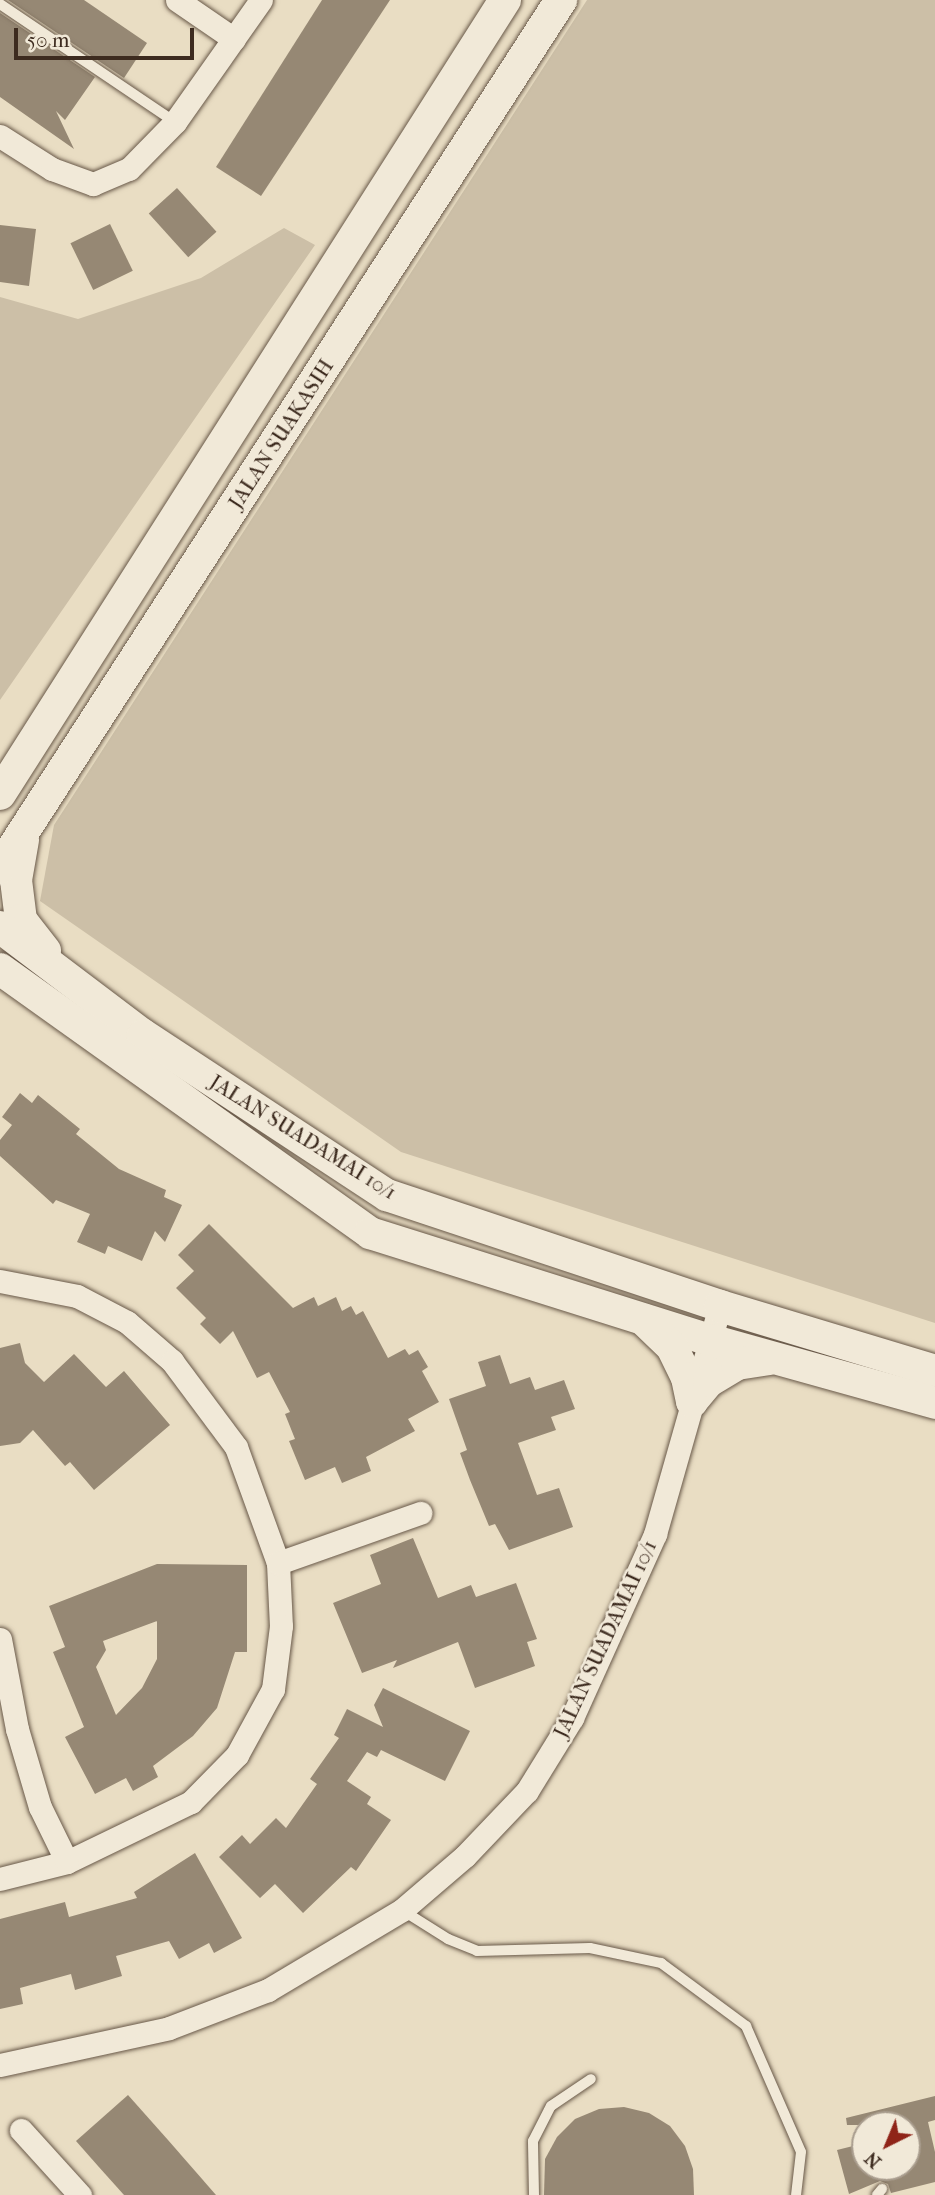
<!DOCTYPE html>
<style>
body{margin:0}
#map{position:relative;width:935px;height:2195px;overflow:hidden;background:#e9ddc3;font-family:"IM FELL French Canon",serif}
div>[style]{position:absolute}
.green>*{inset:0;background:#ccbfa7}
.building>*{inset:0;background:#968874;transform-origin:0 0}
.roads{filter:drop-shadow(0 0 2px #685848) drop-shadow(0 0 2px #685848)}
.lane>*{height:10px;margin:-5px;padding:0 5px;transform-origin:5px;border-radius:5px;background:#f1e9d8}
.street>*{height:23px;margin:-11.5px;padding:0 11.5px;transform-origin:11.5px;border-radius:11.5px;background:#f1e9d8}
.secondary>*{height:32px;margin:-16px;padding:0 16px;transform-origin:16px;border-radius:16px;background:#f1e9d8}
span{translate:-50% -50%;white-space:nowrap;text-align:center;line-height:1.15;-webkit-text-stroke:5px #f1e9d8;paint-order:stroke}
.street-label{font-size:21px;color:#3d2b1f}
.north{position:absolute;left:851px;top:2111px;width:70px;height:70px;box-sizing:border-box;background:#f1e9d8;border:2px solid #a99d8e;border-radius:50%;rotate:223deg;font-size:19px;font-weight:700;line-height:28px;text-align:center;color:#3d2b1f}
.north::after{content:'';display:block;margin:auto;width:24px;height:32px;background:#8f2418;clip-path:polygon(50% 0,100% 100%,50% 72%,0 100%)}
.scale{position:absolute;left:14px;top:28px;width:180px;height:32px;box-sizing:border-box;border:4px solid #3d2b1f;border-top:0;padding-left:9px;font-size:21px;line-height:24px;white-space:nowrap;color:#3d2b1f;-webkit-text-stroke:5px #f1e9d8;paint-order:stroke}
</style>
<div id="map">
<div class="green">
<div style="clip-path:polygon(587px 0,935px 0,935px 1323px,401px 1152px,40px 901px,54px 825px)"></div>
<div style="clip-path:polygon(284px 228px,315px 245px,0 700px,0 297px,78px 319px,201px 278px)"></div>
</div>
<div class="building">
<div style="clip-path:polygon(8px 0,84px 0,147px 43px,124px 78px)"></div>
<div style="clip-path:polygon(322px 0,390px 0,261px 196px,216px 167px)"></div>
<div style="clip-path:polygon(0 13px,95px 77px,65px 120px,56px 111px,74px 149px,0 97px)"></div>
<div style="left:177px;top:188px;width:59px;height:38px;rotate:48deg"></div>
<div style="left:110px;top:224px;width:52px;height:44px;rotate:64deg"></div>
<div style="clip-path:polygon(0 225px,36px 229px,29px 286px,0 282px)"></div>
<div style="clip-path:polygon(20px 1093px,32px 1103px,38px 1095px,80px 1129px,76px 1134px,119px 1169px,166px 1190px,164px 1197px,182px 1205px,165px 1242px,155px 1231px,142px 1261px,108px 1246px,105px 1254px,77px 1242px,90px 1214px,56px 1200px,53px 1204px,0 1156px,0 1140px,12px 1125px,2px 1117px)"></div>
<div style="clip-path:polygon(209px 1224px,293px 1308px,314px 1297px,318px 1306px,336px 1297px,342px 1311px,351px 1306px,356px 1315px,363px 1311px,388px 1358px,405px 1349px,409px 1355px,418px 1350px,428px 1367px,422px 1371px,439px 1402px,408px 1419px,415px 1431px,366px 1457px,371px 1471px,342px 1483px,335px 1467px,305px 1480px,289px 1441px,295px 1439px,285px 1414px,290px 1412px,269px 1372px,257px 1378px,233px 1331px,220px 1344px,200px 1324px,206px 1318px,176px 1288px,194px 1271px,178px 1255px)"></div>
<div style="clip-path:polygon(20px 1343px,25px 1363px,44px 1382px,74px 1354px,106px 1387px,124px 1371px,170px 1425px,94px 1490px,70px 1462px,65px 1466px,33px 1430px,20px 1443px,0 1446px,0 1348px)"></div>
<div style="clip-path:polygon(500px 1355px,510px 1384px,530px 1377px,535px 1390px,564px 1380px,575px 1409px,551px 1417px,556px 1430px,518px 1443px,537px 1495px,559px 1488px,573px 1527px,509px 1550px,495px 1524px,489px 1526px,470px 1480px,460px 1453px,467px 1450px,449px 1399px,486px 1386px,478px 1362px)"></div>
<div style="clip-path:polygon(413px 1538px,438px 1598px,471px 1585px,476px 1597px,516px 1583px,537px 1639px,527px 1642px,535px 1666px,475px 1688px,458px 1642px,393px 1668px,397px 1660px,362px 1673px,333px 1603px,381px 1584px,370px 1555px)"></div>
<div style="clip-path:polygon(evenodd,157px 1564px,247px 1565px,247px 1652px,235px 1652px,217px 1708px,193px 1736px,153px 1766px,158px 1777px,133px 1791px,126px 1778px,95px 1794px,65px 1737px,84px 1727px,53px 1652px,65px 1647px,49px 1606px,157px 1564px,157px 1621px,157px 1659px,142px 1688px,116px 1715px,96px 1667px,106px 1650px,103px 1641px,157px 1621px)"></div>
<div style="clip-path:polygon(383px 1688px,470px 1731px,445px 1781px,381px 1750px,377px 1757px,367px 1752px,347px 1781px,371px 1797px,367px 1804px,391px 1820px,356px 1871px,351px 1867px,303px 1913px,275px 1884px,260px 1898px,219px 1857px,242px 1835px,250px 1844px,276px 1818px,286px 1828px,317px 1784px,310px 1779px,339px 1738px,334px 1735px,347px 1709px,383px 1727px,374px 1705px)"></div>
<div style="clip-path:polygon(195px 1853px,242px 1938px,214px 1953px,209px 1943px,179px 1959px,169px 1941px,116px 1956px,122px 1976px,75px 1990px,71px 1974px,20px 1988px,23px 2004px,0 2009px,0 1919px,65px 1902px,69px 1917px,137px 1898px,134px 1892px)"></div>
<div style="clip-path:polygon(128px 2095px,168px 2140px,216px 2195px,124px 2195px,98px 2166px,76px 2141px)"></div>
<div style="clip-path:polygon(935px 2096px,935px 2120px,928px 2122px,935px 2152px,935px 2182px,891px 2193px,888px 2184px,880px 2181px,849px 2194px,837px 2150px,857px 2145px,863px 2167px,907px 2167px,907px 2125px,847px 2125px,846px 2118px)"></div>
<div style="clip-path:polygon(624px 2107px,649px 2113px,670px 2126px,685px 2146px,693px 2169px,694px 2195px,544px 2195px,545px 2159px,557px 2137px,575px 2119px,599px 2109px)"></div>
</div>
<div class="roads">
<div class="lane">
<div style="left:0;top:4px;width:211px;rotate:34deg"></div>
<div style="left:402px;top:1910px;width:54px;rotate:32.2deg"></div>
<div style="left:448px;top:1939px;width:31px;rotate:22deg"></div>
<div style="left:477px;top:1951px;width:113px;rotate:-1.5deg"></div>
<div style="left:590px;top:1948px;width:73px;rotate:11.9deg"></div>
<div style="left:661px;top:1963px;width:106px;rotate:36.5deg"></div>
<div style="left:746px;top:2026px;width:137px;rotate:66.4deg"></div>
<div style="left:801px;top:2152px;width:43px;rotate:96.6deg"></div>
<div style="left:534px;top:2195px;width:54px;rotate:-91.1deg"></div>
<div style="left:533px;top:2141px;width:39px;rotate:-63deg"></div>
<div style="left:551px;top:2106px;width:48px;rotate:-34deg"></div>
<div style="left:877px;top:2195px;width:8px;rotate:-50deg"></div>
</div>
<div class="street">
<div style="left:177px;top:0;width:69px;rotate:34.4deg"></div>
<div style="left:0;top:136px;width:62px;rotate:32.4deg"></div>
<div style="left:52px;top:169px;width:44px;rotate:20.1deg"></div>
<div style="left:93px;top:184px;width:39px;rotate:-23deg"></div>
<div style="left:129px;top:169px;width:66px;rotate:-45.6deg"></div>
<div style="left:175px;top:122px;width:149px;rotate:-54.8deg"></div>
<div style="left:0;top:1281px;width:78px;rotate:11deg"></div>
<div style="left:77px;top:1296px;width:56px;rotate:27.5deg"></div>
<div style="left:127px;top:1322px;width:60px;rotate:40.9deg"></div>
<div style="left:172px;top:1361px;width:107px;rotate:53.3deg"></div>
<div style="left:236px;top:1447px;width:123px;rotate:70.1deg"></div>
<div style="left:278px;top:1563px;width:63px;rotate:87.3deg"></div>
<div style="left:281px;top:1626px;width:64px;rotate:97.2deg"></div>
<div style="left:273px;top:1689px;width:75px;rotate:118.6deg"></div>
<div style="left:237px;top:1755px;width:66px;rotate:134.4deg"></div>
<div style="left:191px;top:1802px;width:138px;rotate:154.2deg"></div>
<div style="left:67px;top:1862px;width:69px;rotate:165.8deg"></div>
<div style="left:278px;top:1563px;width:151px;rotate:-19.4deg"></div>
<div style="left:0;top:1639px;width:92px;rotate:79.3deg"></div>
<div style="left:17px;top:1729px;width:81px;rotate:73.6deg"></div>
<div style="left:40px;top:1807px;width:61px;rotate:63.9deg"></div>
<div style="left:0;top:2065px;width:173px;rotate:-12.3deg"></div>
<div style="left:169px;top:2028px;width:106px;rotate:-21deg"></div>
<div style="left:268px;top:1990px;width:156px;rotate:-30.8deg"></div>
<div style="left:402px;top:1910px;width:83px;rotate:-40.6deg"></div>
<div style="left:465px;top:1856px;width:90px;rotate:-46.4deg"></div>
<div style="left:527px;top:1791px;width:86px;rotate:-58.3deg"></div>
<div style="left:572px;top:1718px;width:202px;rotate:-65.7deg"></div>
<div style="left:655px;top:1534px;width:237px;rotate:-74.1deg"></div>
<div style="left:21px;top:2130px;width:88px;rotate:47.8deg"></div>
</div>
<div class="secondary">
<div style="left:0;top:794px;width:941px;rotate:-57.54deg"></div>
<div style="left:23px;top:840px;width:41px;rotate:99.9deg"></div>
<div style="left:16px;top:880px;width:40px;rotate:82.9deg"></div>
<div style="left:21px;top:920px;width:39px;rotate:52deg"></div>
<div style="left:0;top:868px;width:1034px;rotate:-57.12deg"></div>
<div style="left:0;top:927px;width:179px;rotate:37.1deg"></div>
<div style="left:143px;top:1035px;width:292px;rotate:33.3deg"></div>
<div style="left:387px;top:1195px;width:351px;rotate:18.4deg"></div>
<div style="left:720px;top:1306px;width:225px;rotate:16.8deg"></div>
<div style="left:0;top:969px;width:455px;rotate:35.5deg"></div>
<div style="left:370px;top:1233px;width:356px;rotate:17.5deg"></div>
<div style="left:710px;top:1340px;width:234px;rotate:15.6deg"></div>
<div style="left:644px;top:1320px;width:39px;rotate:44deg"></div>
<div style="left:672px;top:1347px;width:34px;rotate:64deg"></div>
<div style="left:687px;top:1378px;width:24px;rotate:78deg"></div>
<div style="left:692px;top:1401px;width:26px;rotate:-50deg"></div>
<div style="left:709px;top:1381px;width:33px;rotate:-31deg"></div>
<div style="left:737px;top:1364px;width:33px;rotate:-9deg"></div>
</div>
</div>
<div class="street-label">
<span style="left:281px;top:434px;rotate:-57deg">JALAN SUAKASIH</span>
<span style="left:303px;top:1137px;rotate:32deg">JALAN SUADAMAI 10/1</span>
<span style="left:605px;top:1639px;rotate:-65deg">JALAN SUADAMAI 10/1</span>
</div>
<div class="north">N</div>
<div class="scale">50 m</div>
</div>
